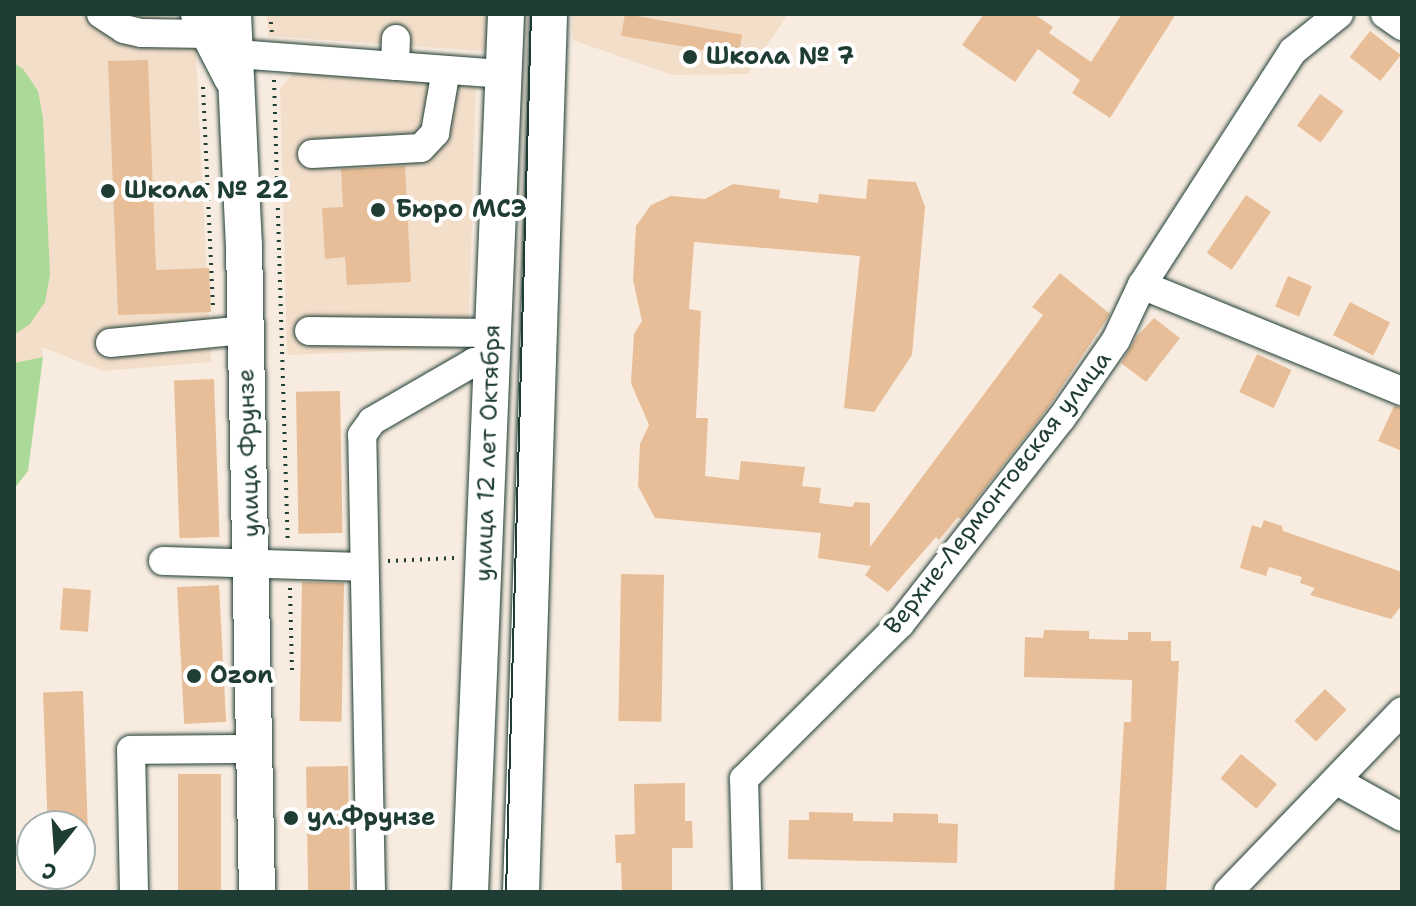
<!DOCTYPE html>
<meta charset="utf-8">
<style>
body{margin:0}
#map{position:relative;width:1416px;height:906px;overflow:hidden;background:#f8ece0;font-family:"Shantell Sans",sans-serif}
div>[style]{position:absolute}
.built>*{inset:0;background:#f3deca}
.green>*{inset:0;background:#abd998}
.building>*{inset:0;background:#e7be97;transform-origin:0 0}
.path>*{height:4px;margin-top:-2px;transform-origin:0;background:repeating-linear-gradient(90deg,#1f3d34 0 2px,transparent 0 8px)}
.roads{filter:drop-shadow(0 0 2px #1f3d34) drop-shadow(0 0 2px #1f3d34)}
.minor>*{height:28px;margin:-14px;padding:0 14px;transform-origin:14px;border-radius:14px;background:#fff}
.major>*{height:36px;margin:-18px;padding:0 18px;transform-origin:18px;border-radius:18px;background:#fff}
.tram>*{height:2px;margin:-1px;padding:0 1px;transform-origin:1px;border-radius:1px;background:#1f3d34}
.dots>*{width:22px;height:22px;translate:-50% -50%;box-sizing:border-box;border:4px solid #fff;border-radius:50%}
span{translate:-50% -50%;white-space:nowrap;text-align:center;line-height:1.15;-webkit-text-stroke:8px #fff;paint-order:stroke}
.poi-label{font-size:24px;color:#1f3d34;font-weight:700}
.left{translate:0 -50%;text-align:left}
.street-label{font-size:24px;color:#1f3d34}
.frame{position:absolute;inset:0;border:16px solid #1f3d34;pointer-events:none}
.north{position:absolute;left:16px;top:810px;width:80px;height:80px;box-sizing:border-box;background:#fff;border:2px solid #a5b1ae;border-radius:50%;rotate:197deg;font-size:22px;font-weight:700;line-height:32px;text-align:center;color:#1f3d34}
.north::after{content:'';display:block;margin:auto;width:28px;height:36px;background:#1f3d34;clip-path:polygon(50% 0,100% 100%,50% 72%,0 100%)}
</style>
<div id="map">
<div class="built">
<div style="clip-path:polygon(14px 14px,154px 14px,195px 34px,211px 362px,103px 371px,42px 347px,43px 357px,14px 363px)"></div>
<div style="clip-path:polygon(267px 14px,498px 14px,497px 52px,268px 36px)"></div>
<div style="clip-path:polygon(572px 14px,788px 14px,748px 74px,672px 75px,573px 40px)"></div>
<div style="clip-path:polygon(295px 71px,476px 86px,468px 348px,287px 355px,280px 88px)"></div>
</div>
<div class="green">
<div style="clip-path:polygon(14px 63px,23px 69px,38px 91px,43px 118px,50px 275px,45px 302px,30px 324px,14px 335px)"></div>
<div style="clip-path:polygon(43px 357px,28px 471px,14px 489px,14px 363px)"></div>
</div>
<div class="building">
<div style="left:625px;top:14px;width:119px;height:22px;rotate:10deg"></div>
<div style="clip-path:polygon(984px 14px,1034px 14px,1053px 27px,1049px 33px,1091px 62px,1122px 14px,1176px 14px,1110px 118px,1072px 93px,1080px 80px,1038px 49px,1015px 82px,962px 45px)"></div>
<div style="left:1370px;top:31px;width:39px;height:33px;rotate:38deg"></div>
<div style="clip-path:polygon(148px 60px,156px 270px,209px 268px,211px 312px,118px 315px,108px 61px)"></div>
<div style="left:1320px;top:94px;width:29px;height:39px;rotate:36deg"></div>
<div style="clip-path:polygon(405px 166px,411px 282px,347px 285px,345px 257px,325px 259px,322px 208px,343px 207px,341px 169px)"></div>
<div style="clip-path:polygon(868px 179px,916px 182px,925px 207px,912px 355px,874px 412px,844px 408px,860px 256px,694px 242px,689px 309px,701px 311px,696px 418px,708px 418px,705px 476px,739px 480px,741px 461px,805px 467px,802px 486px,821px 488px,819px 503px,852px 507px,855px 502px,870px 503px,870px 547px,1043px 315px,1032px 307px,1060px 273px,1110px 314px,1047px 409px,961px 519px,958px 517px,939px 540px,936px 537px,888px 592px,865px 575px,871px 566px,818px 558px,821px 533px,655px 518px,638px 486px,640px 444px,649px 425px,631px 383px,634px 334px,642px 321px,633px 280px,636px 226px,651px 205px,671px 196px,705px 199px,733px 184px,780px 190px,779px 198px,818px 203px,819px 194px,866px 199px)"></div>
<div style="left:1246px;top:195px;width:30px;height:70px;rotate:34deg"></div>
<div style="left:1288px;top:276px;width:26px;height:33px;rotate:23deg"></div>
<div style="left:1350px;top:302px;width:45px;height:37px;rotate:27deg"></div>
<div style="clip-path:polygon(1154px 318px,1180px 338px,1146px 382px,1121px 363px,1137px 336px)"></div>
<div style="left:1257px;top:354px;width:38px;height:42px;rotate:25deg"></div>
<div style="left:214px;top:379px;width:158px;height:40px;rotate:88deg"></div>
<div style="left:340px;top:391px;width:142px;height:44px;rotate:89deg"></div>
<div style="clip-path:polygon(1394px 406px,1402px 408px,1402px 451px,1378px 441px)"></div>
<div style="clip-path:polygon(1264px 520px,1282px 526px,1283px 531px,1402px 572px,1402px 605px,1391px 619px,1310px 595px,1315px 588px,1300px 583px,1302px 577px,1269px 567px,1266px 576px,1240px 568px,1252px 525px,1261px 528px)"></div>
<div style="left:621px;top:574px;width:43px;height:147px;rotate:1deg"></div>
<div style="left:302px;top:582px;width:42px;height:139px;rotate:1deg"></div>
<div style="left:219px;top:585px;width:137px;height:42px;rotate:87deg"></div>
<div style="left:63px;top:588px;width:28px;height:42px;rotate:4deg"></div>
<div style="clip-path:polygon(1044px 630px,1089px 631px,1089px 639px,1128px 640px,1128px 632px,1151px 632px,1151px 641px,1171px 641px,1171px 661px,1179px 661px,1166px 892px,1114px 892px,1124px 722px,1131px 722px,1132px 680px,1024px 677px,1025px 637px,1043px 638px)"></div>
<div style="left:1325px;top:689px;width:30px;height:44px;rotate:44deg"></div>
<div style="left:83px;top:691px;width:135px;height:40px;rotate:88deg"></div>
<div style="left:1241px;top:754px;width:47px;height:32px;rotate:40deg"></div>
<div style="left:348px;top:766px;width:126px;height:42px;rotate:89deg"></div>
<div style="left:178px;top:774px;width:43px;height:118px"></div>
<div style="clip-path:polygon(685px 783px,685px 821px,692px 821px,693px 848px,672px 848px,672px 892px,622px 892px,621px 863px,616px 863px,615px 835px,635px 834px,634px 784px)"></div>
<div style="clip-path:polygon(809px 812px,853px 813px,853px 821px,893px 822px,893px 813px,938px 814px,938px 823px,958px 824px,957px 863px,788px 859px,789px 820px,809px 820px)"></div>
</div>
<div class="path">
<div style="left:270px;top:14px;width:18px;rotate:84deg"></div>
<div style="left:274px;top:80px;width:459px;rotate:88.3deg"></div>
<div style="left:203px;top:87px;width:223px;rotate:87.4deg"></div>
<div style="left:388px;top:561px;width:67px;rotate:-2.6deg"></div>
<div style="left:290px;top:588px;width:83px;rotate:88.6deg"></div>
</div>
<div class="roads">
<div class="minor">
<div style="left:101px;top:14px;width:27px;rotate:33deg"></div>
<div style="left:124px;top:29px;width:18px;rotate:13deg"></div>
<div style="left:142px;top:33px;width:67px;rotate:0.9deg"></div>
<div style="left:1385px;top:14px;width:21px;rotate:35deg"></div>
<div style="left:237px;top:54px;width:268px;rotate:4.3deg"></div>
<div style="left:395px;top:66px;width:27px;rotate:-88deg"></div>
<div style="left:312px;top:154px;width:109px;rotate:-3.2deg"></div>
<div style="left:421px;top:148px;width:21px;rotate:-47deg"></div>
<div style="left:435px;top:133px;width:64px;rotate:-80.1deg"></div>
<div style="left:1142px;top:285px;width:281px;rotate:22.2deg"></div>
<div style="left:309px;top:331px;width:184px;rotate:0.6deg"></div>
<div style="left:110px;top:343px;width:137px;rotate:-5.5deg"></div>
<div style="left:163px;top:561px;width:201px;rotate:1.7deg"></div>
<div style="left:1337px;top:781px;width:74px;rotate:29deg"></div>
<div style="left:134px;top:892px;width:142px;rotate:-91.2deg"></div>
<div style="left:131px;top:750px;width:125px;rotate:-0.5deg"></div>
<div style="left:371px;top:892px;width:457px;rotate:-91.1deg"></div>
<div style="left:362px;top:435px;width:17px;rotate:-54deg"></div>
<div style="left:372px;top:421px;width:118px;rotate:-30deg"></div>
<div style="left:474px;top:362px;width:18px;rotate:3deg"></div>
<div style="left:747px;top:892px;width:113px;rotate:-91.5deg"></div>
<div style="left:744px;top:779px;width:220px;rotate:-44.8deg"></div>
<div style="left:900px;top:624px;width:261px;rotate:-51.9deg"></div>
<div style="left:1061px;top:419px;width:96px;rotate:-55.2deg"></div>
<div style="left:1116px;top:340px;width:61px;rotate:-64.7deg"></div>
<div style="left:1142px;top:285px;width:278px;rotate:-57.2deg"></div>
<div style="left:1293px;top:51px;width:59px;rotate:-38.8deg"></div>
<div style="left:1228px;top:892px;width:251px;rotate:-46.1deg"></div>
</div>
<div class="major">
<div style="left:199px;top:14px;width:72px;rotate:62.7deg"></div>
<div style="left:233px;top:14px;width:231px;rotate:87.3deg"></div>
<div style="left:244px;top:245px;width:647px;rotate:88.85deg"></div>
<div style="left:470px;top:892px;width:879px;rotate:-87.65deg"></div>
<div style="left:521px;top:892px;width:878px;rotate:-88.17deg"></div>
</div>
</div>
<div class="tram">
<div style="left:506px;top:892px;width:878px;rotate:-88.37deg"></div>
</div>
<div class="dots">
<div style="left:690px;top:57px;background:#1f3d34"></div>
<div style="left:108px;top:191px;background:#1f3d34"></div>
<div style="left:378px;top:210px;background:#1f3d34"></div>
<div style="left:194px;top:676px;background:#1f3d34"></div>
<div style="left:291px;top:818px;background:#1f3d34"></div>
</div>
<div class="poi-label">
<span class="left" style="left:706px;top:57px">Школа № 7</span>
<span class="left" style="left:124px;top:191px">Школа № 22</span>
<span class="left" style="left:396px;top:210px">Бюро МСЭ</span>
<span class="left" style="left:210px;top:676px">Ozon</span>
<span class="left" style="left:307px;top:818px">ул.Фрунзе</span>
</div>
<div class="street-label">
<span style="left:249px;top:453px;rotate:-92deg">улица Фрунзе</span>
<span style="left:488px;top:453px;rotate:-88deg">улица 12 лет Октября</span>
<span style="left:998px;top:493px;rotate:-52deg">Верхне-Лермонтовская улица</span>
</div>
<div class="frame"></div>
<div class="north">С</div>
</div>
